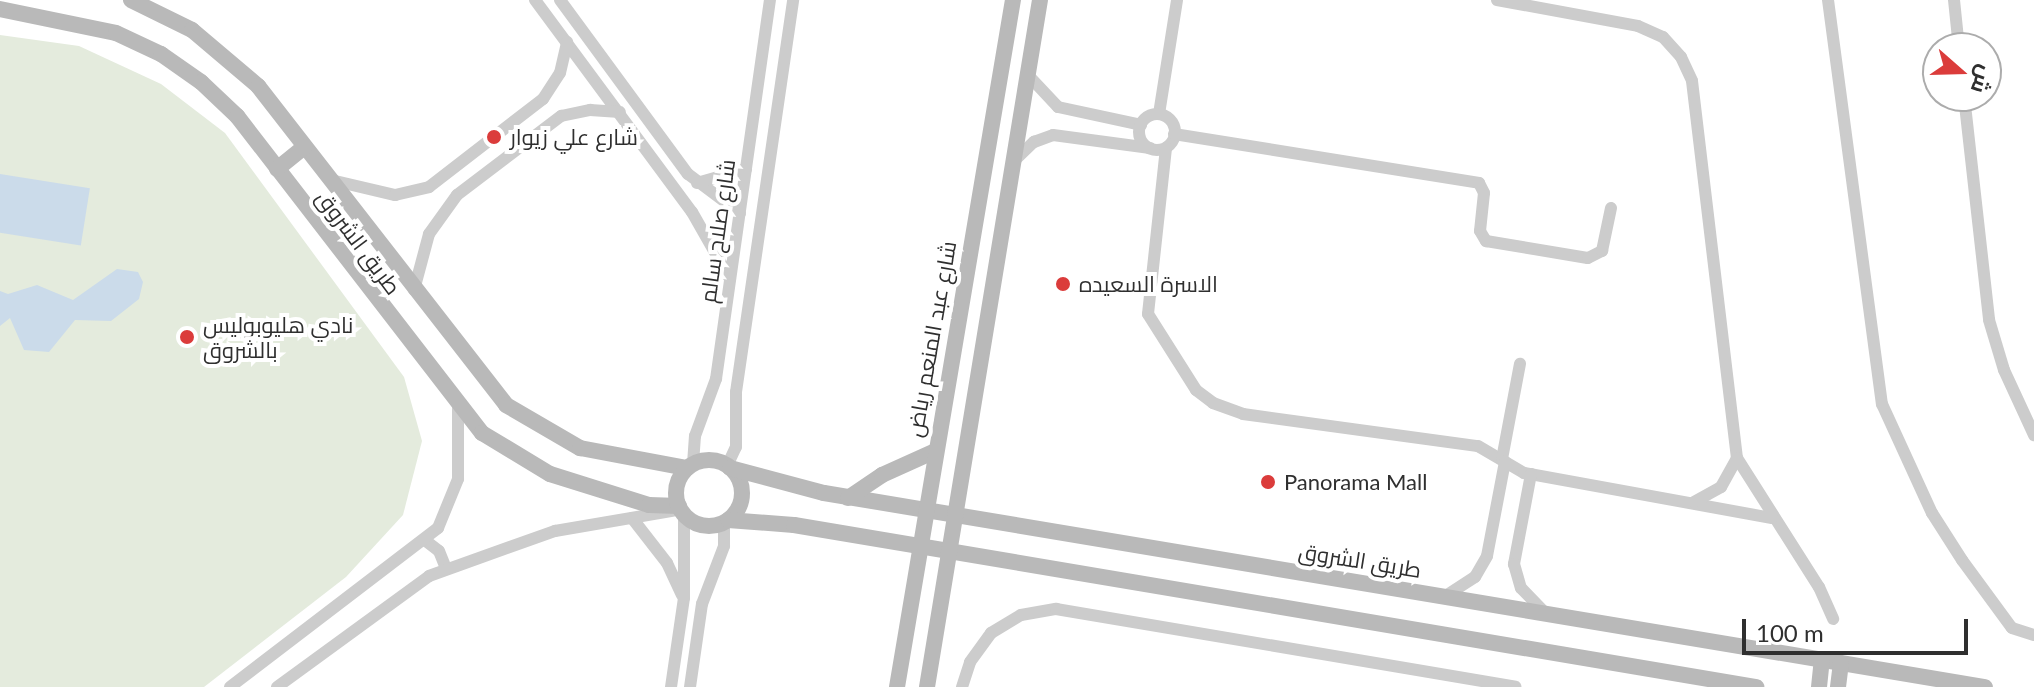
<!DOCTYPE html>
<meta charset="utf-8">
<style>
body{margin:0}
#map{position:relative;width:2034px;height:687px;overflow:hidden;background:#fff;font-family:Lato,Cairo,sans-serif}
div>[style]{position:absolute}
.green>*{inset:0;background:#e4ebdd}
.water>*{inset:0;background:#cbdbea;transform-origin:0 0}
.street>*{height:12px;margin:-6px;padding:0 6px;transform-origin:6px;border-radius:6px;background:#ccc}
.street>.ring{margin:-6px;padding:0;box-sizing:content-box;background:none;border:12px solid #ccc;border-radius:50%}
.secondary>*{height:16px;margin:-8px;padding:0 8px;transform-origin:8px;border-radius:8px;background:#b9b9b9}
.secondary>.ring{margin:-8px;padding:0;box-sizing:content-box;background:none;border:16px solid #b9b9b9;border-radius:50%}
.dots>*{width:22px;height:22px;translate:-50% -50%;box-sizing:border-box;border:4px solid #fff;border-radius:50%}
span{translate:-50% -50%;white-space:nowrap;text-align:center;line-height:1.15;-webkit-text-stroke:8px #fff;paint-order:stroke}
.poi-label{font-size:22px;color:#2f2f2f}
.left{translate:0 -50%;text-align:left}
.street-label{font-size:22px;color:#2f2f2f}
.north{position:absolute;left:1922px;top:32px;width:80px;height:80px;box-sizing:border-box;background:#fff;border:2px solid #acacac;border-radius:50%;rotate:110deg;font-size:22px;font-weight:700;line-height:32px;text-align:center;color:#2f2f2f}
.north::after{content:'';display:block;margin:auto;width:28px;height:36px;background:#db3c3b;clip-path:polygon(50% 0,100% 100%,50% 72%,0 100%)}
.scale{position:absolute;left:1742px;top:619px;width:226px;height:36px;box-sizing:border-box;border:4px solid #2f2f2f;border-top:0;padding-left:10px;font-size:24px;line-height:28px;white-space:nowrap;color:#2f2f2f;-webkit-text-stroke:6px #fff;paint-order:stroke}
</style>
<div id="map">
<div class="green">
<div style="clip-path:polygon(0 35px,79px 46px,161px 84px,225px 133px,404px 377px,422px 441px,403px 515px,346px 577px,204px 687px,0 687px)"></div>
</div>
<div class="water">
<div style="left:0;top:174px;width:91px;height:58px;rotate:9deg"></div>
<div style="clip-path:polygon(117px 269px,138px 272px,143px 282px,139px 299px,111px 321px,75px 320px,49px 352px,24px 350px,10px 318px,0 326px,0 291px,8px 294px,37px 285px,73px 300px)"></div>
</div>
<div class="street">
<div style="left:535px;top:0;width:264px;rotate:53.5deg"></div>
<div style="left:692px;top:212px;width:77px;rotate:60.4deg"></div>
<div style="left:560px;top:0;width:216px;rotate:53.7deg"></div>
<div style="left:688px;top:174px;width:65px;rotate:36.9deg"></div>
<div style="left:1497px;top:0;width:143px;rotate:10.4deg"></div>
<div style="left:1638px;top:26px;width:27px;rotate:24deg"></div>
<div style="left:1663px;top:37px;width:27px;rotate:48deg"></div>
<div style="left:1681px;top:57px;width:26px;rotate:65deg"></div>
<div style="left:1692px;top:81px;width:380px;rotate:83.2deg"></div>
<div style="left:1737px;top:458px;width:153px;rotate:57.6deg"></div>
<div style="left:1819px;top:587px;width:35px;rotate:66deg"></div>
<div style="left:1828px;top:0;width:408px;rotate:82.4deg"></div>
<div style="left:1882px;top:404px;width:120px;rotate:65.4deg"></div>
<div style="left:1932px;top:513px;width:56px;rotate:57.4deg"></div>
<div style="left:1962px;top:560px;width:84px;rotate:53.7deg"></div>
<div style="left:2012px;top:628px;width:23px;rotate:18deg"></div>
<div style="left:1954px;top:0;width:48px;rotate:84.1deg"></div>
<div style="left:1028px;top:75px;width:44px;rotate:46.8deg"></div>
<div style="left:1058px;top:107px;width:85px;rotate:12.2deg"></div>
<div style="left:1964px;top:96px;width:225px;rotate:83.6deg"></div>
<div style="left:1989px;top:320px;width:52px;rotate:73.3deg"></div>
<div style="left:2004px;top:370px;width:72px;rotate:65.2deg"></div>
<div style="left:1159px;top:114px;width:115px;rotate:-81deg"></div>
<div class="ring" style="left:1139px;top:114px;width:24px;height:24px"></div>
<div style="left:1174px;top:134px;width:309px;rotate:9.1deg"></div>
<div style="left:1479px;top:183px;width:11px;rotate:63deg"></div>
<div style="left:1484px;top:193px;width:38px;rotate:96deg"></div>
<div style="left:1480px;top:231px;width:12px;rotate:59deg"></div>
<div style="left:1486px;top:241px;width:103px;rotate:9.5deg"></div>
<div style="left:1588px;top:258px;width:16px;rotate:-27deg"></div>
<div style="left:1602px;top:251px;width:44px;rotate:-78.2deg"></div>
<div style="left:1166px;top:148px;width:167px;rotate:96.2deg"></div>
<div style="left:1148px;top:314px;width:90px;rotate:57.7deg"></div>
<div style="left:1196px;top:390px;width:21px;rotate:37deg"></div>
<div style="left:1213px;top:403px;width:32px;rotate:20deg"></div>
<div style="left:1243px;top:414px;width:237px;rotate:7.8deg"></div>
<div style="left:1478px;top:446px;width:53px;rotate:30.4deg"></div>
<div style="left:1524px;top:473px;width:252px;rotate:10.3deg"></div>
<div style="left:1014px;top:161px;width:28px;rotate:-44deg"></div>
<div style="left:1034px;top:142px;width:20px;rotate:-20deg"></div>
<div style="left:1053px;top:135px;width:98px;rotate:7.6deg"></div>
<div style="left:331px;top:180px;width:66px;rotate:13.2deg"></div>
<div style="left:395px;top:195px;width:35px;rotate:-13deg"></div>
<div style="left:429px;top:187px;width:144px;rotate:-37.7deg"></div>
<div style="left:543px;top:99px;width:31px;rotate:-57deg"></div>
<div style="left:560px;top:73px;width:32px;rotate:-77deg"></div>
<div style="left:697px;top:183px;width:51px;rotate:-15.9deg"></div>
<div style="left:414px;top:290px;width:58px;rotate:-75deg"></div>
<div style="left:429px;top:234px;width:48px;rotate:-54.3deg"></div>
<div style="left:457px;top:195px;width:131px;rotate:-37.2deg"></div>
<div style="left:561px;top:116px;width:30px;rotate:-12deg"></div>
<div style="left:590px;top:110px;width:30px;rotate:4deg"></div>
<div style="left:1502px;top:459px;width:97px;rotate:-79.3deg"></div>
<div style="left:693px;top:464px;width:28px;rotate:-86deg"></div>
<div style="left:695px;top:436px;width:61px;rotate:-69.8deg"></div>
<div style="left:716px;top:379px;width:383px;rotate:-81.9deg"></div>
<div style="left:727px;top:466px;width:21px;rotate:-65deg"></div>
<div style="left:736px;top:447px;width:55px;rotate:-90deg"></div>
<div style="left:736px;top:392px;width:396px;rotate:-81.7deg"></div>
<div style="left:1531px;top:474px;width:92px;rotate:100.7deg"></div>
<div style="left:1514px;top:564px;width:25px;rotate:74deg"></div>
<div style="left:1521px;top:588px;width:33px;rotate:46deg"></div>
<div style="left:1694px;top:502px;width:31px;rotate:-29deg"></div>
<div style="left:1721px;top:487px;width:33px;rotate:-61deg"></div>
<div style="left:632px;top:518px;width:57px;rotate:52.1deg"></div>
<div style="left:667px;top:563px;width:35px;rotate:65deg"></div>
<div style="left:426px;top:541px;width:16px;rotate:38deg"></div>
<div style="left:439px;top:551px;width:18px;rotate:68deg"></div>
<div style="left:1444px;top:597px;width:37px;rotate:-33deg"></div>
<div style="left:1475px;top:577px;width:24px;rotate:-60deg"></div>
<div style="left:1487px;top:556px;width:96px;rotate:-79.2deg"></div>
<div style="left:230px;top:687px;width:262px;rotate:-37.4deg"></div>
<div style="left:438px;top:528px;width:53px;rotate:-67.8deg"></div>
<div style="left:458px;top:479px;width:70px;rotate:-90deg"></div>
<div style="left:277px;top:687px;width:188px;rotate:-36.1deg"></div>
<div style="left:429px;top:576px;width:134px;rotate:-19.7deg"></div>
<div style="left:555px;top:531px;width:119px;rotate:-9.7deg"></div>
<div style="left:671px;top:687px;width:90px;rotate:-81.7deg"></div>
<div style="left:684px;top:598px;width:83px;rotate:-90deg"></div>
<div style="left:690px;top:687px;width:84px;rotate:-81.8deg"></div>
<div style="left:702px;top:604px;width:62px;rotate:-69.2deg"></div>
<div style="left:724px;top:546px;width:24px;rotate:-90deg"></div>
<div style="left:962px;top:687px;width:26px;rotate:-72deg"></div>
<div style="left:970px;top:662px;width:36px;rotate:-54deg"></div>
<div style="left:991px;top:633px;width:35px;rotate:-31deg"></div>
<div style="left:1021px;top:615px;width:36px;rotate:-10deg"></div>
<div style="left:1056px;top:609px;width:466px;rotate:9.6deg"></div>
</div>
<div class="secondary">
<div style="left:131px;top:0;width:68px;rotate:26.2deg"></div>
<div style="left:192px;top:30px;width:87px;rotate:40.3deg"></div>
<div style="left:258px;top:86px;width:404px;rotate:52.1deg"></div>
<div style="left:506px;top:405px;width:86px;rotate:30.2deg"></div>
<div style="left:580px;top:448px;width:109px;rotate:10.6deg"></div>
<div style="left:0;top:9px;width:118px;rotate:11.7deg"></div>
<div style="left:116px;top:33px;width:50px;rotate:25deg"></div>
<div style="left:161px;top:54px;width:49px;rotate:35deg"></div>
<div style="left:201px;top:82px;width:50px;rotate:43.4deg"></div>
<div style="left:237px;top:116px;width:401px;rotate:52.3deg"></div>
<div style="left:482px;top:433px;width:79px;rotate:31.1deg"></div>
<div style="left:550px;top:474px;width:104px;rotate:17.4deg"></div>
<div style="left:649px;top:505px;width:30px;rotate:2deg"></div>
<div style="left:277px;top:169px;width:35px;rotate:-39deg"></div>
<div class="ring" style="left:676px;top:460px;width:50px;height:50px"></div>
<div style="left:730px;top:468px;width:97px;rotate:14.9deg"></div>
<div style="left:824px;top:493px;width:1177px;rotate:9.49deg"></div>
<div style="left:848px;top:498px;width:41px;rotate:-34.1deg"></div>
<div style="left:882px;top:475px;width:56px;rotate:-24.3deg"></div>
<div style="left:728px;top:520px;width:66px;rotate:4.3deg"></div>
<div style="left:794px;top:525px;width:976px;rotate:9.56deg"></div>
<div style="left:897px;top:687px;width:697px;rotate:-80.42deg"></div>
<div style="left:927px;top:687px;width:696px;rotate:-80.66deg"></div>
<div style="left:1819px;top:687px;width:27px;rotate:-84deg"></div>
<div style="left:1838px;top:687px;width:24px;rotate:-83deg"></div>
</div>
<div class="dots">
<div style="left:494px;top:137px;background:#db3c3b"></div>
<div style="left:1063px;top:284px;background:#db3c3b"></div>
<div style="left:187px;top:337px;background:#db3c3b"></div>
<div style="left:1268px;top:482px;background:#db3c3b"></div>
</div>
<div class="poi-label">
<span class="left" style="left:510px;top:137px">شارع علي زيوار</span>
<span class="left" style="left:1079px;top:284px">الاسرة السعيده</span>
<span class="left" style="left:203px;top:337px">نادي هليوبوليس<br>بالشروق</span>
<span class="left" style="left:1284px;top:482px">Panorama Mall</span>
</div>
<div class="street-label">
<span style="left:717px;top:231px;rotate:-82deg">شارع صلاح سالم</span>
<span style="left:359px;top:242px;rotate:53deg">طريق الشروق</span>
<span style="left:931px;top:339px;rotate:-80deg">شارع عبد المنعم رياض</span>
<span style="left:1360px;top:560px;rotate:9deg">طريق الشروق</span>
</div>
<div class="north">ش</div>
<div class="scale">100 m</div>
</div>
